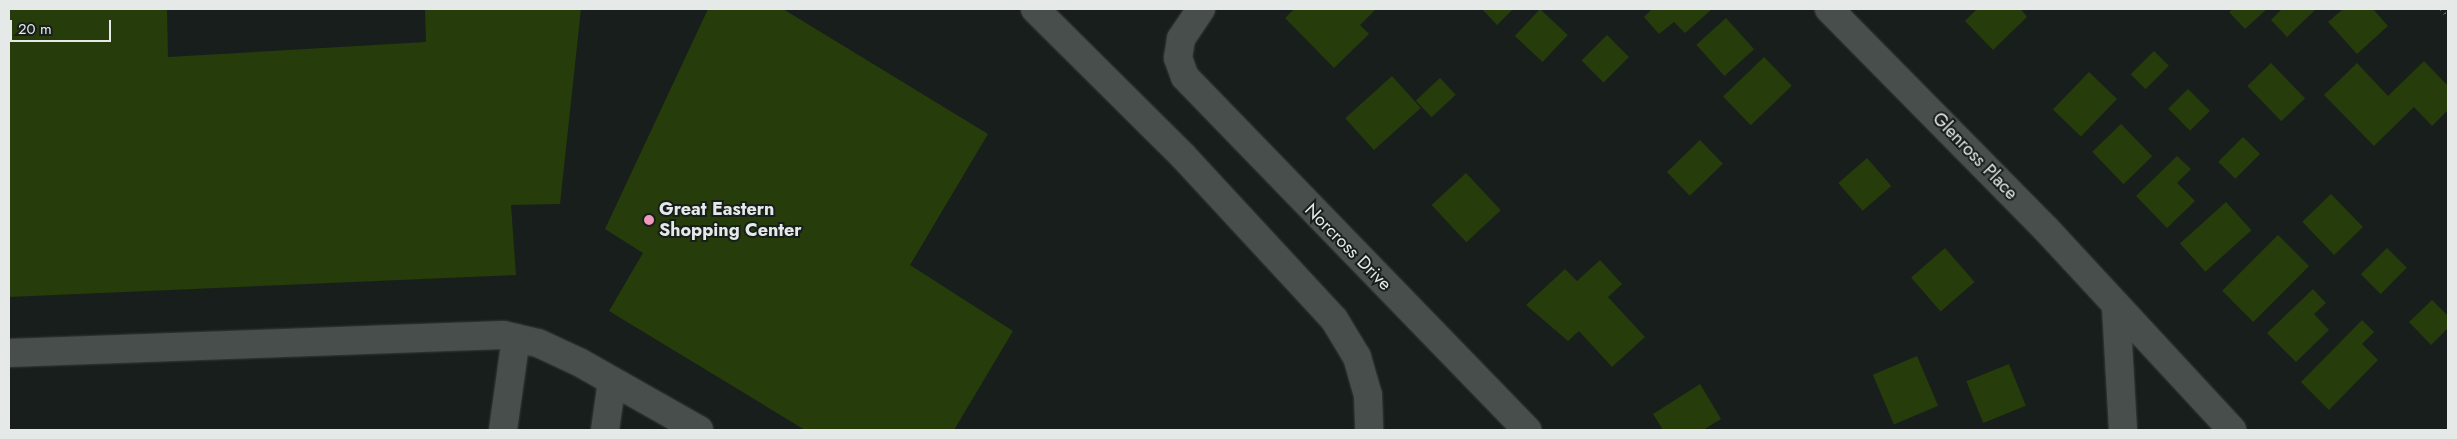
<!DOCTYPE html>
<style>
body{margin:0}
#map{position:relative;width:2457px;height:439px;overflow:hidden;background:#181e1b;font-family:Jost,sans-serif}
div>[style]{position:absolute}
.building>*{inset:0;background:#263c0a;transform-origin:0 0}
.path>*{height:3px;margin-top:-1.5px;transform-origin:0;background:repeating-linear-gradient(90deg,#646967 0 1px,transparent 0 5px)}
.roads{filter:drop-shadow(0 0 1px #363a38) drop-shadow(0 0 1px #363a38)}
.minor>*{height:28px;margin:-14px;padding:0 14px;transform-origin:14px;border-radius:14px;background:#484e4b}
.dots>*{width:14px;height:14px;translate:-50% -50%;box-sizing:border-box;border:2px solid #181e1b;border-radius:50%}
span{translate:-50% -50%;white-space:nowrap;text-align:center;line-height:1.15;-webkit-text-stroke:4px #181e1b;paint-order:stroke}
.street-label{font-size:18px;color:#e5e9e7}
.poi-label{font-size:18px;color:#e5e9e7;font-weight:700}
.left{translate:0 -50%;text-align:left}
.frame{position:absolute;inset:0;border:10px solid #e5e9e7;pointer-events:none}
.scale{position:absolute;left:10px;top:20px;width:101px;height:22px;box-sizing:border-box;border:2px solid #e5e9e7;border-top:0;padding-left:6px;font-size:15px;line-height:18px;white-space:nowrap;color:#e5e9e7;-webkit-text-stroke:4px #181e1b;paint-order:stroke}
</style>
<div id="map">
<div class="building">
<div style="clip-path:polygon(9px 9px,167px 9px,168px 57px,426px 42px,425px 9px,581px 9px,560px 204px,511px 205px,516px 275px,9px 297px)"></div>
<div style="clip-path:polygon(708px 9px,783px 9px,988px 134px,910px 265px,1013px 331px,954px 430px,805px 430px,609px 311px,643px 253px,605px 229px)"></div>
<div style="clip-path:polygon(1294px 9px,1376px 9px,1360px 25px,1369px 34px,1334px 68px,1285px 18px)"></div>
<div style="clip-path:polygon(1482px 9px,1513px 9px,1497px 25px)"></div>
<div style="left:1540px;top:9px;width:38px;height:37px;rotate:43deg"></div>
<div style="clip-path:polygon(1652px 9px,1712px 9px,1685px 33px,1674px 22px,1659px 34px,1644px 17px)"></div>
<div style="clip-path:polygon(1977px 9px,2021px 9px,2027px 17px,1993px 50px,1965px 21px)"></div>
<div style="clip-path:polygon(2233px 9px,2267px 9px,2245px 29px,2229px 12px)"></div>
<div style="clip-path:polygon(2282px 9px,2316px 9px,2287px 37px,2271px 20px)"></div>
<div style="clip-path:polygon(2343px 9px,2373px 9px,2388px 26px,2357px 54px,2328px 22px)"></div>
<div style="left:1726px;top:18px;width:42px;height:40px;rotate:48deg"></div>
<div style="left:1607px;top:35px;width:31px;height:36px;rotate:45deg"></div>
<div style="left:2154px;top:51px;width:21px;height:33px;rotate:45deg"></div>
<div style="left:1764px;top:57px;width:40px;height:57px;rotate:46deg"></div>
<div style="clip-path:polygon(2424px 61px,2448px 86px,2448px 110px,2432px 126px,2414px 107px,2374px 146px,2324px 95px,2357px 63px,2388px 96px)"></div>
<div style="left:2271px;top:63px;width:49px;height:33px;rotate:46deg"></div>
<div style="left:2089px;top:72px;width:39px;height:52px;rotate:44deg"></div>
<div style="left:1392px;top:76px;width:43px;height:63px;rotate:48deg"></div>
<div style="left:1440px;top:78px;width:23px;height:33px;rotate:47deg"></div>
<div style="left:2188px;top:89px;width:31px;height:28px;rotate:45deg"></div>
<div style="left:2121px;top:124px;width:45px;height:40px;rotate:46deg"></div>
<div style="left:2243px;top:137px;width:24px;height:35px;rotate:45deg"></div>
<div style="left:1700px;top:140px;width:33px;height:46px;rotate:46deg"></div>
<div style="clip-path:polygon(2177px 156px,2191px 169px,2177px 183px,2195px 201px,2167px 228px,2136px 196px)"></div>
<div style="left:1867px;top:158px;width:37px;height:38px;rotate:49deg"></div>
<div style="left:1466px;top:173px;width:51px;height:47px;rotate:47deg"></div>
<div style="left:2331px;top:194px;width:46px;height:40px;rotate:46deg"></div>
<div style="left:2226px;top:202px;width:38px;height:62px;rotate:48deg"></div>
<div style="left:2278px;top:235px;width:44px;height:79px;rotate:45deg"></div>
<div style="left:1945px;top:248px;width:45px;height:45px;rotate:49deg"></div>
<div style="left:2387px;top:248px;width:28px;height:37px;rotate:45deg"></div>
<div style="clip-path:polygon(1600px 260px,1622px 284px,1608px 297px,1645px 337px,1612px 367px,1579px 331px,1568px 341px,1526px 305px,1565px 269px,1577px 281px)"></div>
<div style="clip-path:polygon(2313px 289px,2326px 303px,2314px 314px,2329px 330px,2296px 362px,2267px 333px)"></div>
<div style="clip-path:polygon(2432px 300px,2448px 316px,2448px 328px,2431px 345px,2409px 322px)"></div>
<div style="clip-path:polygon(2362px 320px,2374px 332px,2362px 344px,2378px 360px,2329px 410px,2301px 382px)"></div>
<div style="left:1917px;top:356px;width:54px;height:48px;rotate:67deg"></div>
<div style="left:2009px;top:364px;width:45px;height:46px;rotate:68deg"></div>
<div style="clip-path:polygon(1700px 384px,1721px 419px,1703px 430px,1663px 430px,1653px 414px)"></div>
</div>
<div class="path">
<div style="left:2441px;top:9px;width:11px;rotate:49deg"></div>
</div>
<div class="roads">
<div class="minor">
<div style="left:1035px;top:9px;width:209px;rotate:44.8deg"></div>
<div style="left:1183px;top:156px;width:222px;rotate:47.2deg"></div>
<div style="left:1334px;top:319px;width:44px;rotate:58.8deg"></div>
<div style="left:1357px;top:357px;width:40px;rotate:74deg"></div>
<div style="left:1368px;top:395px;width:35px;rotate:88deg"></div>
<div style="left:1201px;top:9px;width:36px;rotate:124deg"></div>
<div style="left:1181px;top:39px;width:19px;rotate:99deg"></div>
<div style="left:1178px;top:58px;width:20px;rotate:70deg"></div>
<div style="left:1185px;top:77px;width:492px;rotate:45.9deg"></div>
<div style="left:1829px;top:9px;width:309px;rotate:45.4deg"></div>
<div style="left:2046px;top:229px;width:274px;rotate:47.2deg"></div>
<div style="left:2116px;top:308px;width:122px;rotate:86.7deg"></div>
<div style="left:9px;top:353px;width:494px;rotate:-2.1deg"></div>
<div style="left:503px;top:335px;width:36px;rotate:13deg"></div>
<div style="left:538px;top:343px;width:45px;rotate:24.9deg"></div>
<div style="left:579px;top:362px;width:138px;rotate:29.5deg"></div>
<div style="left:503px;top:430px;width:93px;rotate:-82deg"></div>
<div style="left:605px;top:430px;width:49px;rotate:-81.9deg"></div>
</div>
</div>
<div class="dots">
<div style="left:649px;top:220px;background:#ef9ab8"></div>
</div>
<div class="street-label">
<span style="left:1975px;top:156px;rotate:46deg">Glenross Place</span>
<span style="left:1348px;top:247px;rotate:45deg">Norcross Drive</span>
</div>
<div class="poi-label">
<span class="left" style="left:659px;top:220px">Great Eastern<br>Shopping Center</span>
</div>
<div class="frame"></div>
<div class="scale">20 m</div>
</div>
